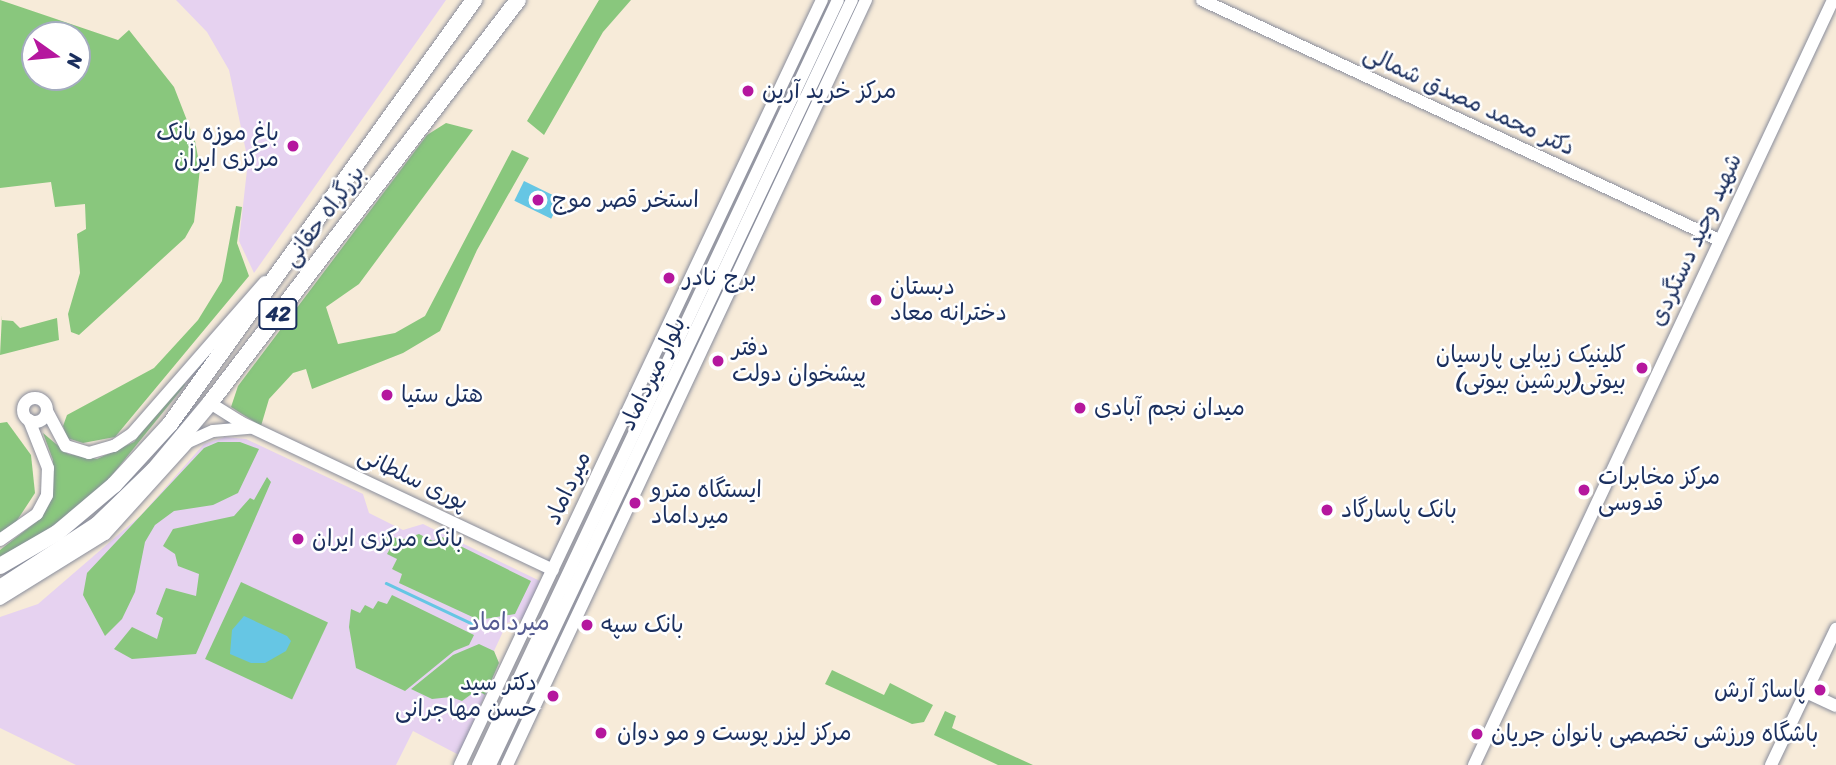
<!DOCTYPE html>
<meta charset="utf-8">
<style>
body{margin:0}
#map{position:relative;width:1836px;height:765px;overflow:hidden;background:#f7ebd9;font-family:Sriracha,"Playpen Sans Arabic",sans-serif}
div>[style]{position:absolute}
.built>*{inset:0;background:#e6d2f0}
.green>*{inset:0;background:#89c77d;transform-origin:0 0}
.water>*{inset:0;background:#66c6e4;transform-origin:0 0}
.stream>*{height:2.5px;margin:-1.25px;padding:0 1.25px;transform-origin:1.25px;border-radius:1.25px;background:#66c6e4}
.roads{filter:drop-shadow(0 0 2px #898d9c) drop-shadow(0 0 2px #898d9c)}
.tertiary>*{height:12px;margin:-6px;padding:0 6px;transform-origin:6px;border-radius:6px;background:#fff}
.secondary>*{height:12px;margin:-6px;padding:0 6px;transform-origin:6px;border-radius:6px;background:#fff}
.secondary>.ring{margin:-6px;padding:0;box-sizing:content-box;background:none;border:12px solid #fff;border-radius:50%}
.trunk>*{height:16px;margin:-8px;padding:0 8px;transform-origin:8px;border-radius:8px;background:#fff}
.dots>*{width:19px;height:19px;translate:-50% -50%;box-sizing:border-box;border:4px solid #fff;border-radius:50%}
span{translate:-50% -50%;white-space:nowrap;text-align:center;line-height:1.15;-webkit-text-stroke:5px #fff;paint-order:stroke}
.shield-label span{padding:2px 5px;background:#fff;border:2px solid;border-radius:5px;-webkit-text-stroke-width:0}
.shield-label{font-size:21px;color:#1b2f5e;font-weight:700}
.poi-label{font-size:23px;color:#1b2f5e}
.left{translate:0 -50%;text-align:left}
.right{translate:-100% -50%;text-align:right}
.street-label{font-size:23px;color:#1b2f5e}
.neighbourhood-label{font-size:24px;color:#545b91}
.north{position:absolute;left:21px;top:21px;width:70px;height:70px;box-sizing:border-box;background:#fff;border:2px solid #a4acbf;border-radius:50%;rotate:105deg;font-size:19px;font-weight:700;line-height:28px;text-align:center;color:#1b2f5e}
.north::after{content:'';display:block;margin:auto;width:24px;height:32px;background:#b5179e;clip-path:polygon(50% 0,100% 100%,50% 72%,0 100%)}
</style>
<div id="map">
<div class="built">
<div style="clip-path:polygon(176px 0,446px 0,254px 273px,239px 241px,248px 161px,229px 70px,207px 32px)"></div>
<div style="clip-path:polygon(225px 437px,246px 439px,363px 494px,369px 513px,403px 530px,423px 524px,540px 581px,523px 619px,507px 623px,494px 651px,499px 663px,459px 755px,413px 731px,396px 765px,76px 765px,0 728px,0 617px,38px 604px,140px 516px,204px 444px)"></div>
</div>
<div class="green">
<div style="clip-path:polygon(evenodd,0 0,118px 40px,129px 30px,174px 87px,195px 141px,200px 168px,197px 196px,194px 222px,185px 238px,79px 335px,71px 332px,68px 314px,80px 273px,77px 234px,86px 229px,85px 204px,55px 207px,51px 182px,0 188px,0 0,35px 35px,77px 35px,77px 77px,35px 77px,35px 35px)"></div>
<div style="clip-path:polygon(599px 0,631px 0,603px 32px,544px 135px,527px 121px)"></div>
<div style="clip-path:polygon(446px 123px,473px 130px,359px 284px,326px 307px,338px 344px,395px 333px,425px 316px,512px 150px,529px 158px,477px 250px,440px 331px,403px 353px,312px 389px,306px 369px,293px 373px,269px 399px,261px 426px,231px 407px,238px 386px,427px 135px)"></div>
<div style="clip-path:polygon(236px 206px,242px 207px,237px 243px,249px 276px,115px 437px,83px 443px,67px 438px,63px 426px,67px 415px,154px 368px,198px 320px,222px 281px)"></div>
<div style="clip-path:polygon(2px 315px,2px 320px,13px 321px,20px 328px,57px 318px,59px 340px,0 355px)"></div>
<div style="clip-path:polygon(183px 380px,185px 385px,100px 490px,38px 537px,0 559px,0 550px,40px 519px,52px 499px,53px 460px,43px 433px,68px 454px,97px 459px,134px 442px)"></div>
<div style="clip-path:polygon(7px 422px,31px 455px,35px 493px,16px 522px,0 533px,0 423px)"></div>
<div style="clip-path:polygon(218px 442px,240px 442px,259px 449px,238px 493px,213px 505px,174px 511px,155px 525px,145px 542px,135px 592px,122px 619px,105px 636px,83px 595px,87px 573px,204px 448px)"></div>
<div style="clip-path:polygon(267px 477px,271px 482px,196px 654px,132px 659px,114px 649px,132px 627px,157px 639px,163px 618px,156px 614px,166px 588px,196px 596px,199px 574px,178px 566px,175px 554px,163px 546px,173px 529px,234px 516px,250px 498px,254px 500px)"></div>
<div style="clip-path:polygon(419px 534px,433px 541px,440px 536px,531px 581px,515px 614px,479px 620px,399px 583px,402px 574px,392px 569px,397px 559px,387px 554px,392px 545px,384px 541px,388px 535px,401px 540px)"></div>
<div style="left:241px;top:582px;width:96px;height:85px;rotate:25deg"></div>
<div style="clip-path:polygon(392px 595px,474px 635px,469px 645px,454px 651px,405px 691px,356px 668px,349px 627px,351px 609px,360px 613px,365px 605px,373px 609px,378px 601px,387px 604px)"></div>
<div style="clip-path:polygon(479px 644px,494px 651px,499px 663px,485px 695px,477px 690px,462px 701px,451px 697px,432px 699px,411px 689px,453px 655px)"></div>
<div style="clip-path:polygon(832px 670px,884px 695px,890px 683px,933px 705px,924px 722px,912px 724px,825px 684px)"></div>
<div style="clip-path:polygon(945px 711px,956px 716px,952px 728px,1033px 765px,998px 765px,934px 735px)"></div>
</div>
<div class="water">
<div style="left:524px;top:181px;width:41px;height:22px;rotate:26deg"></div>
<div style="clip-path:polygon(244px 616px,287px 636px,291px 641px,286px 651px,265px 663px,251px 663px,230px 654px,232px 630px)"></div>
</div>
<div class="stream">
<div style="left:386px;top:583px;width:96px;rotate:25.2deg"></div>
</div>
<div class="roads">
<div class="tertiary">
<div style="left:1806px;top:692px;width:33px;rotate:25deg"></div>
</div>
<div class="secondary">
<div style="left:1202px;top:0;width:570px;rotate:24.9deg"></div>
<div class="ring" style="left:23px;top:398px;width:12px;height:12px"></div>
<div style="left:210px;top:403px;width:36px;rotate:32deg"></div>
<div style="left:240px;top:422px;width:346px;rotate:25.3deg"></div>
<div style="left:47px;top:411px;width:40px;rotate:62deg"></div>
<div style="left:66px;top:446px;width:24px;rotate:17deg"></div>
<div style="left:89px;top:453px;width:26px;rotate:-16deg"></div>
<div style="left:114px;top:446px;width:22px;rotate:-34deg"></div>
<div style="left:132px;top:434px;width:202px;rotate:-48.8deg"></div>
<div style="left:0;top:540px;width:45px;rotate:-35.1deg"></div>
<div style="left:37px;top:514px;width:21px;rotate:-62deg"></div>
<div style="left:47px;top:495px;width:27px;rotate:-88deg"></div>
<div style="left:48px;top:468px;width:52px;rotate:-111.6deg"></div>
<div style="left:0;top:599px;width:123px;rotate:-31.8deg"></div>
<div style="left:105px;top:534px;width:124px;rotate:-47.9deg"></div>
<div style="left:188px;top:442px;width:27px;rotate:-24deg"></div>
<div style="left:213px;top:431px;width:37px;rotate:-5deg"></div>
<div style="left:460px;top:765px;width:846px;rotate:-64.68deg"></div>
<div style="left:478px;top:765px;width:845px;rotate:-64.8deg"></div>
<div style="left:490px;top:765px;width:846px;rotate:-64.68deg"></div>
<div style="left:507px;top:765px;width:845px;rotate:-64.86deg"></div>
<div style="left:1474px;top:765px;width:845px;rotate:-64.86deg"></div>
<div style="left:1771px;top:765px;width:151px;rotate:-64.5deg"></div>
</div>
<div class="trunk">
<div style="left:0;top:566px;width:66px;rotate:-30.1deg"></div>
<div style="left:57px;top:533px;width:75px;rotate:-40.1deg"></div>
<div style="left:114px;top:485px;width:83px;rotate:-47.4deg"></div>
<div style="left:170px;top:424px;width:522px;rotate:-54.36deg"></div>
<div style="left:0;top:588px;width:116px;rotate:-33deg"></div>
<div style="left:97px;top:525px;width:79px;rotate:-44deg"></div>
<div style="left:154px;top:470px;width:87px;rotate:-50.1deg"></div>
<div style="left:210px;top:403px;width:507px;rotate:-52.61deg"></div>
</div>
</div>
<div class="dots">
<div style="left:748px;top:91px;background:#b5179e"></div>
<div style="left:293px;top:146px;background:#b5179e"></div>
<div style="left:538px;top:200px;background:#b5179e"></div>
<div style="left:669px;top:278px;background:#b5179e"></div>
<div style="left:876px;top:300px;background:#b5179e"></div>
<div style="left:718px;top:361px;background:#b5179e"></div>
<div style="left:1642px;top:368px;background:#b5179e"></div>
<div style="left:387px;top:395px;background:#b5179e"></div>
<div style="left:1080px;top:408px;background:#b5179e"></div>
<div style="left:1584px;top:490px;background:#b5179e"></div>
<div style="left:635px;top:503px;background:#b5179e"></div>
<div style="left:1327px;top:510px;background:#b5179e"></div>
<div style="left:298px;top:539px;background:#b5179e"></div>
<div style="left:587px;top:625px;background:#b5179e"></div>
<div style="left:1820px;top:690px;background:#b5179e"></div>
<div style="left:553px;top:696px;background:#b5179e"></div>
<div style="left:601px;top:733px;background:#b5179e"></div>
<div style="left:1477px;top:734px;background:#b5179e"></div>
</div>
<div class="shield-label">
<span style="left:278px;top:314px">42</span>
</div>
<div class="poi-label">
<span class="left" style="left:762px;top:91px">مرکز خرید آرین</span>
<span class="right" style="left:279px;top:146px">باغ موزه بانک<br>مرکزی ایران</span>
<span class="left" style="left:552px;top:200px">استخر قصر موج</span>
<span class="left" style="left:683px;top:278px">برج نادر</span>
<span class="left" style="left:890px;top:300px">دبستان<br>دخترانه معاد</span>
<span class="left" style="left:732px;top:361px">دفتر<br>پیشخوان دولت</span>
<span class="right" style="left:1626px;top:368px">کلینیک زیبایی پارسیان<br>بیوتی(پرشین بیوتی)</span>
<span class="left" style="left:401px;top:395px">هتل ستیا</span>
<span class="left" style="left:1094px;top:408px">میدان نجم آبادی</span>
<span class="left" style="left:1598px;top:490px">مرکز مخابرات<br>قدوسی</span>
<span class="left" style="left:651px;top:503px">ایستگاه مترو<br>میرداماد</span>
<span class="left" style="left:1341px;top:510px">بانک پاسارگاد</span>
<span class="left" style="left:312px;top:539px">بانک مرکزی ایران</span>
<span class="left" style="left:601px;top:625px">بانک سپه</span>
<span class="right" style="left:537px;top:696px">دکتر سید<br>حسن مهاجرانی</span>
<span class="right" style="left:1806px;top:690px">پاساژ آرش</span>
<span class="left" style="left:617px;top:733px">مرکز لیزر پوست و مو دوان</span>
<span class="left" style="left:1491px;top:734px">باشگاه ورزشی تخصصی بانوان جریان</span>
</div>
<div class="street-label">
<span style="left:1469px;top:101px;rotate:25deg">دکتر محمد مصدق شمالی</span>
<span style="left:324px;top:216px;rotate:-53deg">بزرگراه حقانی</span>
<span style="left:1696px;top:240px;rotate:-65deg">شهید وحید دستگردی</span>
<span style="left:653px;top:374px;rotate:-64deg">بلوار میرداماد</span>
<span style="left:413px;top:479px;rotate:25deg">پوری سلطانی</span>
<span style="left:568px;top:488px;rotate:-65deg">میرداماد</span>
</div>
<div class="neighbourhood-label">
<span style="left:509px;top:623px">میرداماد</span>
</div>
<div class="north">N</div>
</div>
